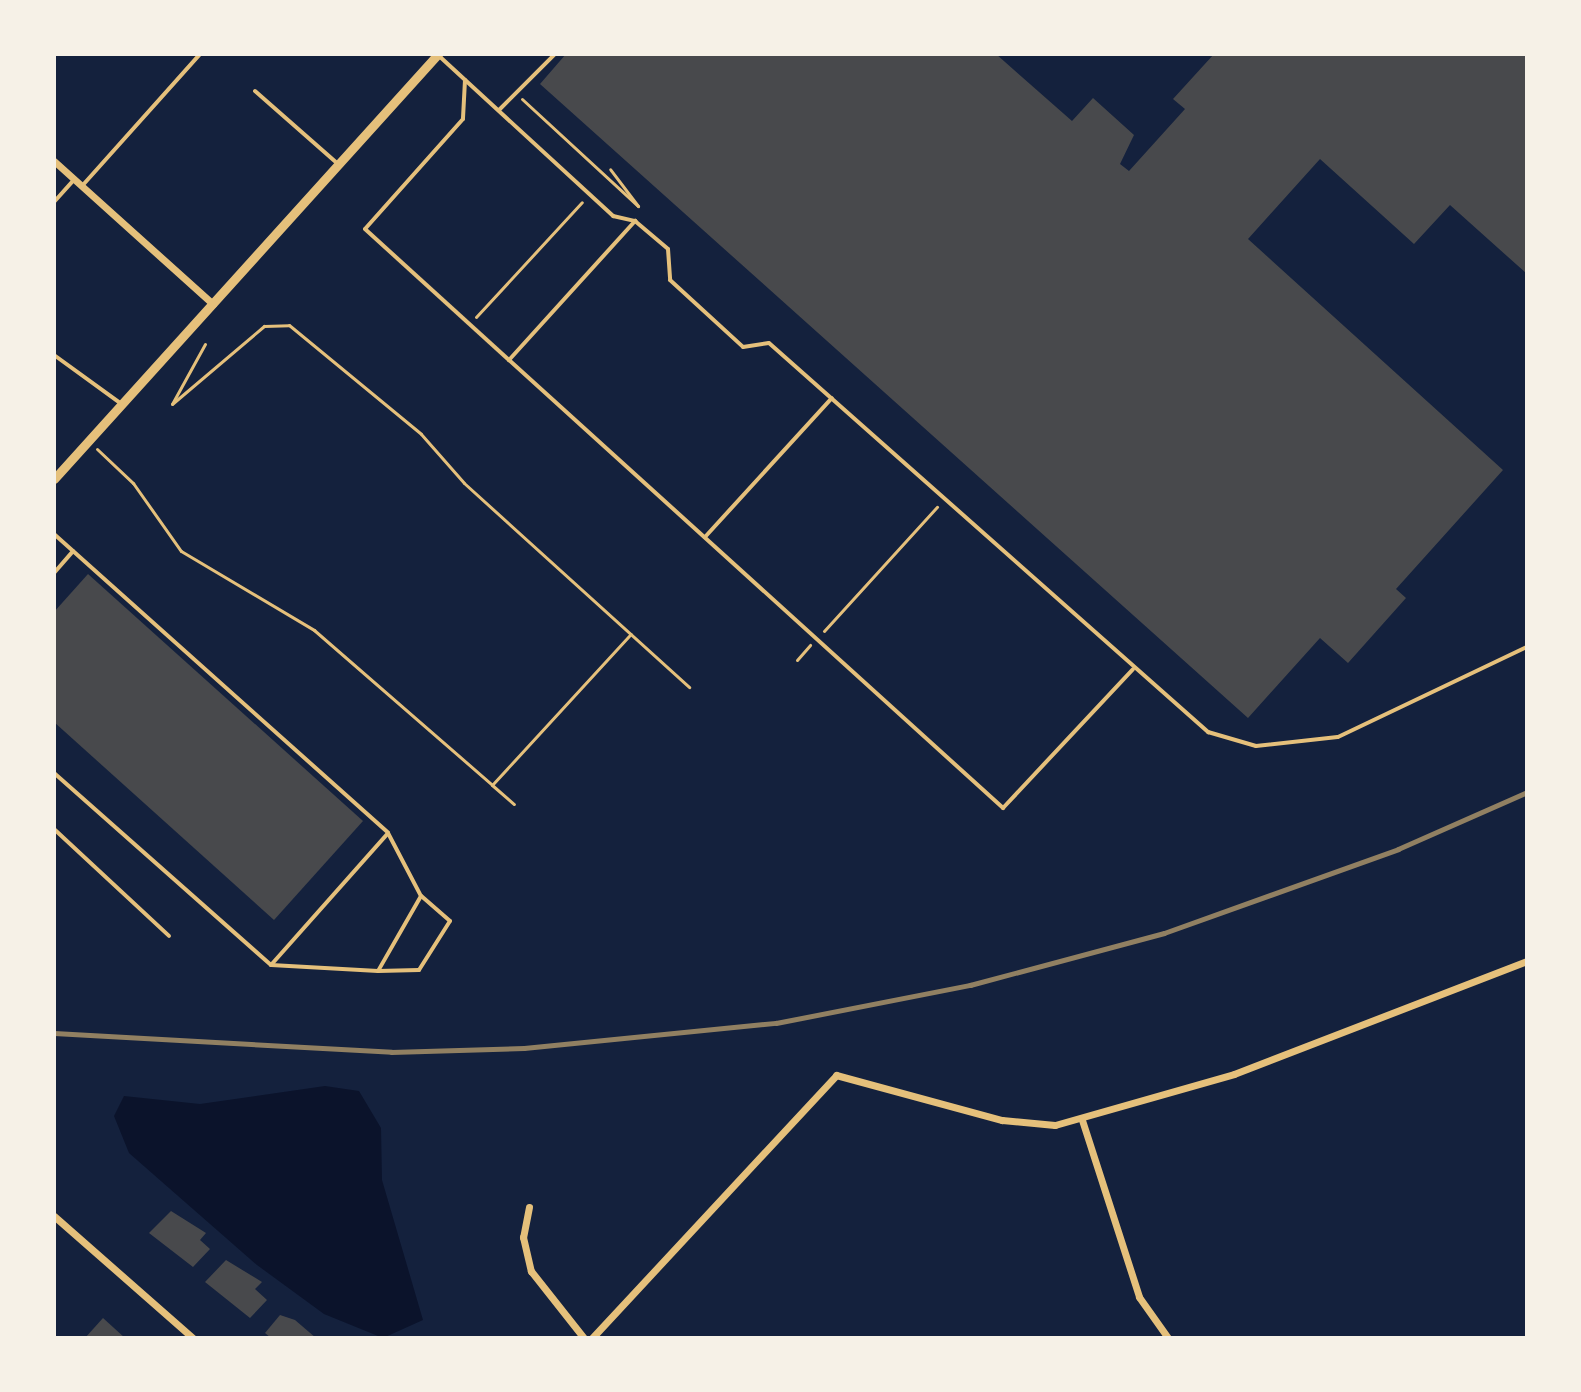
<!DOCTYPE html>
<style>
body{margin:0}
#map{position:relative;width:1581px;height:1392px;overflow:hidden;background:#14213d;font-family:"Exo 2",sans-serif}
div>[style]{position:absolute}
.water>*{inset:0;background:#0b132b}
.building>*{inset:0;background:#48494c}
.path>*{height:3px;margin:-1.5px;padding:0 1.5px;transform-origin:1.5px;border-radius:1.5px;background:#e5c07b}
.service>*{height:4px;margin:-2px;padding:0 2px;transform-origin:2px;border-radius:2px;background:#e5c07b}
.minor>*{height:7px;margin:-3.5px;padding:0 3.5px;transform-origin:3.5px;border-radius:3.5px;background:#e5c07b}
.tertiary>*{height:9px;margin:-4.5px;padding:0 4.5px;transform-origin:4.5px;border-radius:4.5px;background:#e5c07b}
.rail>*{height:5px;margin:-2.5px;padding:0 2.5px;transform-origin:2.5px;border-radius:2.5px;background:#918062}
span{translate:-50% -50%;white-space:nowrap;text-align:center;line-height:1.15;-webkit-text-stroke:6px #f6f1e7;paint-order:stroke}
.frame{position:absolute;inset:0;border:56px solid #f6f1e7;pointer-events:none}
</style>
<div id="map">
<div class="water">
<div style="clip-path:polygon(325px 1086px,359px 1091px,381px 1128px,382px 1180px,423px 1320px,383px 1338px,324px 1314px,257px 1265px,129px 1153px,114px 1116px,124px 1096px,200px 1104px)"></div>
</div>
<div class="building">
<div style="clip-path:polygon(566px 54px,996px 54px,1072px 121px,1093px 98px,1134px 135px,1120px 164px,1129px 171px,1185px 109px,1173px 99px,1214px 54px,1527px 54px,1527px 274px,1450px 205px,1414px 244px,1320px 159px,1248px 239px,1503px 470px,1396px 589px,1406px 598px,1348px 663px,1320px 638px,1248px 718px,540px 84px)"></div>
<div style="clip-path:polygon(88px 574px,363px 821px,274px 920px,54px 722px,54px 612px)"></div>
<div style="clip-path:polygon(171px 1211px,206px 1233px,200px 1240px,210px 1249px,193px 1267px,149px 1233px)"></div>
<div style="clip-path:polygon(226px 1260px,262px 1282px,255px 1289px,267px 1300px,250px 1318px,205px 1282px)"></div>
<div style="clip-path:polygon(280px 1315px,295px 1320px,316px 1338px,271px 1338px,265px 1333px)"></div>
<div style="clip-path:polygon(103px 1318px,125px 1338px,85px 1338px)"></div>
</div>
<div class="path">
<div style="left:522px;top:99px;width:158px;rotate:42.7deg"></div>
<div style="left:638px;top:206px;width:46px;rotate:-127.1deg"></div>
<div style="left:476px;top:317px;width:156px;rotate:-47.3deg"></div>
<div style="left:205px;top:344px;width:68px;rotate:118.8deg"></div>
<div style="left:172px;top:404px;width:121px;rotate:-40.3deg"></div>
<div style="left:264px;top:326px;width:25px;rotate:-2deg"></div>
<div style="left:289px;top:325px;width:171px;rotate:39.5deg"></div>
<div style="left:421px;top:434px;width:65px;rotate:48.7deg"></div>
<div style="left:464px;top:483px;width:304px;rotate:42.2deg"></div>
<div style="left:97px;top:449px;width:50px;rotate:43.4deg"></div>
<div style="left:133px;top:483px;width:83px;rotate:54.8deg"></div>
<div style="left:181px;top:551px;width:155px;rotate:30.7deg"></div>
<div style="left:314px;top:630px;width:236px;rotate:41deg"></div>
<div style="left:492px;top:785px;width:205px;rotate:-47.4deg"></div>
<div style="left:824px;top:631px;width:168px;rotate:-47.7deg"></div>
<div style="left:797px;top:660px;width:20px;rotate:-49deg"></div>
<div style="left:492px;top:785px;width:29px;rotate:41deg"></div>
</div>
<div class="service">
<div style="left:438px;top:55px;width:238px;rotate:42.6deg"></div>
<div style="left:613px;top:216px;width:23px;rotate:13deg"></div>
<div style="left:635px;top:221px;width:43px;rotate:40.3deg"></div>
<div style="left:668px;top:249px;width:31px;rotate:86deg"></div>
<div style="left:670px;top:280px;width:99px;rotate:42.5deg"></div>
<div style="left:743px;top:347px;width:26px;rotate:-9deg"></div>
<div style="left:769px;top:343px;width:587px;rotate:41.54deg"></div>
<div style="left:1208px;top:732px;width:50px;rotate:16.3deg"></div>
<div style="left:1256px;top:746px;width:82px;rotate:-6.3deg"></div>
<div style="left:1338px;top:737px;width:209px;rotate:-25.5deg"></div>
<div style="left:465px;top:80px;width:39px;rotate:93deg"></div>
<div style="left:463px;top:119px;width:147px;rotate:131.7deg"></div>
<div style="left:365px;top:229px;width:195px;rotate:42.3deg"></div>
<div style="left:509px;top:360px;width:188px;rotate:-47.8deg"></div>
<div style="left:255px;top:91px;width:109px;rotate:41.3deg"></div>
<div style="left:499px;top:110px;width:79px;rotate:-45deg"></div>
<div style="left:82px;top:186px;width:177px;rotate:-48.2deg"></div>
<div style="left:54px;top:202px;width:30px;rotate:-48deg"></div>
<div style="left:54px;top:355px;width:82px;rotate:36deg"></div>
<div style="left:509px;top:360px;width:667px;rotate:42.2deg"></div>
<div style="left:1003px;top:808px;width:190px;rotate:-46.9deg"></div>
<div style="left:54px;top:534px;width:448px;rotate:41.8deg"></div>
<div style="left:388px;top:833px;width:71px;rotate:62.4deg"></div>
<div style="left:421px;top:896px;width:86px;rotate:119.8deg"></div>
<div style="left:378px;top:971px;width:107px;rotate:-176.8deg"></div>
<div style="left:271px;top:965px;width:290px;rotate:-138.5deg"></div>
<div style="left:705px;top:537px;width:188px;rotate:-47.6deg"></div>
<div style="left:54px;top:573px;width:29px;rotate:-49deg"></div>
<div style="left:54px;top:829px;width:157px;rotate:42.9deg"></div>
<div style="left:271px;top:965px;width:176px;rotate:-48.4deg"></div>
<div style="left:378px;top:971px;width:41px;rotate:-1.4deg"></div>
<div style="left:419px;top:970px;width:58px;rotate:-57.7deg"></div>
<div style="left:450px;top:921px;width:38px;rotate:-139deg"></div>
</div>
<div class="minor">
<div style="left:54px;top:161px;width:214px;rotate:42deg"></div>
<div style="left:1082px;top:1120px;width:186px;rotate:72.1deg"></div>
<div style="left:1139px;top:1297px;width:50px;rotate:54.7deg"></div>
<div style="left:529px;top:1207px;width:31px;rotate:101deg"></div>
<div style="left:523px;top:1237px;width:35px;rotate:77deg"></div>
<div style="left:531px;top:1271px;width:85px;rotate:51.7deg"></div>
<div style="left:54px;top:1216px;width:185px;rotate:41.3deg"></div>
<div style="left:592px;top:1338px;width:359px;rotate:-47.1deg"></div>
<div style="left:836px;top:1075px;width:172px;rotate:15.2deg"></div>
<div style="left:1002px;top:1120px;width:53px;rotate:5.4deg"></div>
<div style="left:1055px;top:1125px;width:186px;rotate:-15.9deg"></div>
<div style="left:1234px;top:1074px;width:314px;rotate:-21.1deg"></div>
</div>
<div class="tertiary">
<div style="left:54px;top:479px;width:573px;rotate:-47.9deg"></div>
</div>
<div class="rail">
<div style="left:54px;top:1033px;width:338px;rotate:3.2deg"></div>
<div style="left:391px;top:1052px;width:133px;rotate:-1.7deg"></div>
<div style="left:524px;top:1048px;width:253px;rotate:-5.7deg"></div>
<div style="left:776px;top:1023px;width:198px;rotate:-11.1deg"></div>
<div style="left:970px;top:985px;width:201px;rotate:-15deg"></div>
<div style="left:1164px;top:933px;width:249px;rotate:-19.7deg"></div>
<div style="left:1398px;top:849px;width:141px;rotate:-23.8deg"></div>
</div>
<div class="frame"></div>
</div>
